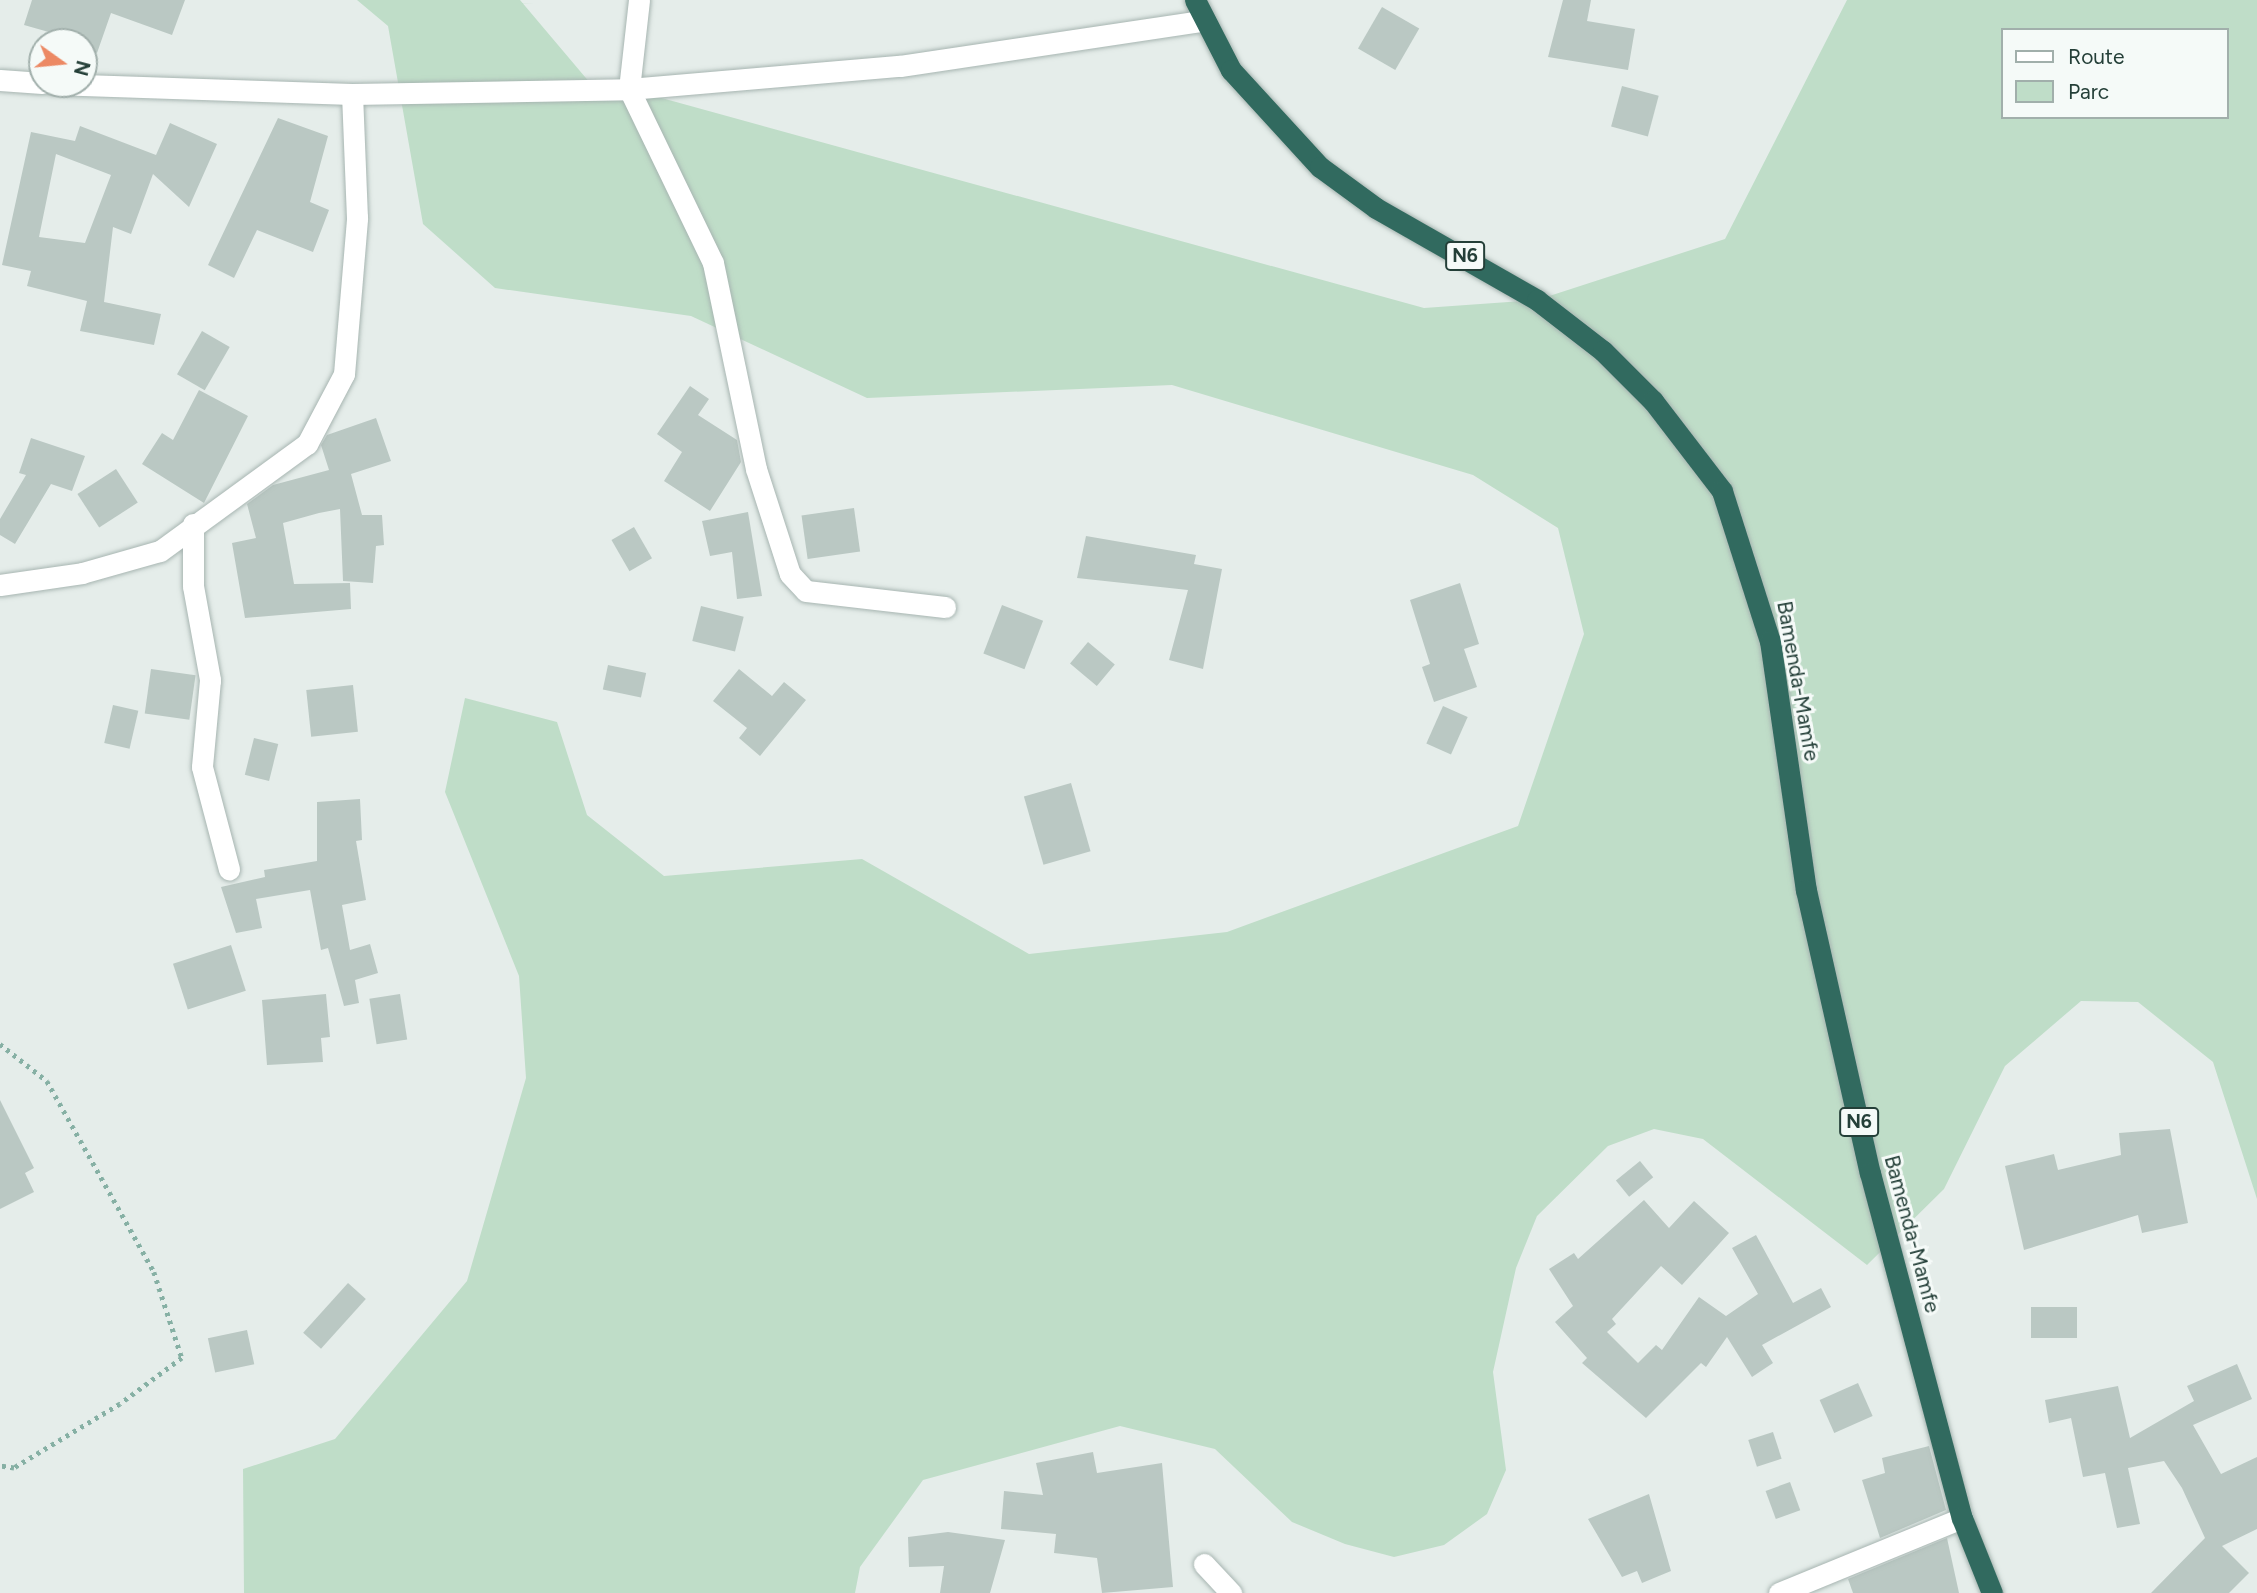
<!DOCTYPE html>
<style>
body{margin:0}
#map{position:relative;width:2257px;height:1593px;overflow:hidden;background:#e5edea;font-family:Figtree,sans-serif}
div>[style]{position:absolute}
.green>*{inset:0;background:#bfddc8}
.building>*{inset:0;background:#bac8c3;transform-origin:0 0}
.path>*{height:4.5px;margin-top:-2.25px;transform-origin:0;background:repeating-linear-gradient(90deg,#86b0a4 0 3.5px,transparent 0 8.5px)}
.roads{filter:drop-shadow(0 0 2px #a7b5b1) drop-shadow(0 0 2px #a7b5b1)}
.street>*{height:21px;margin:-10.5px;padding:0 10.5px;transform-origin:10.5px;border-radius:10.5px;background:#fff}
.highway>*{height:21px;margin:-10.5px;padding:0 10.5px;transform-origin:10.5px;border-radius:10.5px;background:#316a5f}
span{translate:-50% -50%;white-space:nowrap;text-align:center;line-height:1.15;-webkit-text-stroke:6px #f5faf8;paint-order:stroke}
.shield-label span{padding:2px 5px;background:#f5faf8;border:2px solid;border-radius:5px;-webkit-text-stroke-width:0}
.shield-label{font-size:19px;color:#243f38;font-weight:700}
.street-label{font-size:21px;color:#243f38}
.legend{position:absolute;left:2001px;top:28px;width:228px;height:91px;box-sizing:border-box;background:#f5faf8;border:2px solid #a1afab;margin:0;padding:9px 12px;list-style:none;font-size:21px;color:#243f38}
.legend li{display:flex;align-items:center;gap:14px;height:35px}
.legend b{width:35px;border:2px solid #a1afab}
.north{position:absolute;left:28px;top:28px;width:70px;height:70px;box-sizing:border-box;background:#f5faf8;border:2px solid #a1afab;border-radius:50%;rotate:105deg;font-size:19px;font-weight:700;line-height:28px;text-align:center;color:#243f38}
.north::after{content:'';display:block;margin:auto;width:24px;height:32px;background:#ec8964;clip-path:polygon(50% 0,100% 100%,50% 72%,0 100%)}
</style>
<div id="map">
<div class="green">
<div style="clip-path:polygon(evenodd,357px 0,520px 0,596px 90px,629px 89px,1424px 308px,1537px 300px,1725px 239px,1847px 0,2257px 0,2257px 1199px,2213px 1062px,2138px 1002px,2081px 1001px,2005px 1066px,1944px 1189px,1867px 1265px,1703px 1139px,1654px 1129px,1608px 1146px,1537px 1216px,1516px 1268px,1493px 1372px,1506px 1470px,1487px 1514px,1444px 1545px,1394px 1557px,1345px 1544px,1292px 1522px,1215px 1449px,1120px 1426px,923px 1480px,860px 1567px,855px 1593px,244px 1593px,243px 1469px,335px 1439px,467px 1281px,526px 1078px,519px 976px,445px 792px,465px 698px,557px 722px,587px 815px,664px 876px,862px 859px,1029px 954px,1227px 932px,1518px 826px,1584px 634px,1558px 528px,1473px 475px,1172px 385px,867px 398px,691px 316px,495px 288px,423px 224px,388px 26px,357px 0,2003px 30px,2227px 30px,2227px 117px,2003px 117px,2003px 30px)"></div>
</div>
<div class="building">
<div style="clip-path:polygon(32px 0,185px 0,172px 35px,111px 13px,97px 53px,84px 42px,24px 25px)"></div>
<div style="clip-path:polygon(1563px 0,1591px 0,1587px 21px,1635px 29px,1628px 70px,1548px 57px)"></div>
<div style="left:1382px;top:7px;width:43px;height:48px;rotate:30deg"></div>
<div style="left:1622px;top:86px;width:38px;height:42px;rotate:15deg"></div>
<div style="clip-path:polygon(278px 118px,328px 136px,310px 202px,329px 210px,313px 252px,257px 230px,234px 278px,208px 265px)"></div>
<div style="clip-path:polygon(evenodd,170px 123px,217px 144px,189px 207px,153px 174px,131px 234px,113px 227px,104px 302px,161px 314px,154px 345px,80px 331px,87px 301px,27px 286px,31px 271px,2px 265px,31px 132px,75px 141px,80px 126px,156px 155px,170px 123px,56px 154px,111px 175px,85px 243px,39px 237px,56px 154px)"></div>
<div style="left:202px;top:331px;width:32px;height:50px;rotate:30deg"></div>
<div style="clip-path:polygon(690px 386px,709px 399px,698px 415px,737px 440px,741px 462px,710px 511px,664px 481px,682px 452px,657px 434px)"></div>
<div style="clip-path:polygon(199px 390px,248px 416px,204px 503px,142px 464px,162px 433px,173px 440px)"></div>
<div style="clip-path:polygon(376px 418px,391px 461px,351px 474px,362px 515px,382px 515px,384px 545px,376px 546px,373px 583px,343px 581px,340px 509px,319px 513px,283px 523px,294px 584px,350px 583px,351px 609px,245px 618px,232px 543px,256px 538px,247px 504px,273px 485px,329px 470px,321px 445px,327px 435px)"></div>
<div style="clip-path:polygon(31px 438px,85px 456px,72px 491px,51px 484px,15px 544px,0 535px,0 519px,26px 475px,19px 473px)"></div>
<div style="left:116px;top:469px;width:40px;height:46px;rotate:57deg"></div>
<div style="left:854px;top:508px;width:44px;height:53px;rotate:82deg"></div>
<div style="clip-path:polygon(748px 512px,762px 596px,737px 599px,732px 552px,710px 556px,702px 521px)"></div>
<div style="left:634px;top:527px;width:36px;height:26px;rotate:60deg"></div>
<div style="clip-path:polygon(1086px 536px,1196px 555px,1194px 564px,1222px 569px,1203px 669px,1169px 660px,1188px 590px,1077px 578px)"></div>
<div style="clip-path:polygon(1460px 583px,1479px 644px,1464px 649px,1477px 687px,1434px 702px,1422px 667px,1430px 664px,1410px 600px)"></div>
<div style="left:1002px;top:605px;width:44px;height:52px;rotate:21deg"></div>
<div style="left:701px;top:606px;width:44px;height:36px;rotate:14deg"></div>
<div style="left:1088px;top:642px;width:35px;height:28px;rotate:40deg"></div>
<div style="left:608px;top:665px;width:39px;height:25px;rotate:12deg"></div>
<div style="left:151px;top:669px;width:45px;height:45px;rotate:8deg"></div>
<div style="clip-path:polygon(739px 669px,772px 696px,784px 682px,806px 700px,760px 756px,739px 738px,747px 728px,713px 701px)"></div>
<div style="left:353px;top:685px;width:47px;height:47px;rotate:84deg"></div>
<div style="left:113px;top:705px;width:26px;height:39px;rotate:13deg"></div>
<div style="left:1443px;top:706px;width:27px;height:41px;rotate:24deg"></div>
<div style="left:254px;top:738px;width:25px;height:38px;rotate:14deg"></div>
<div style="left:1071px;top:783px;width:71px;height:49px;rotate:74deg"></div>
<div style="clip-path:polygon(360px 799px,362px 840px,356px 841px,366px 900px,342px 905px,350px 950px,370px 944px,378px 973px,355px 980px,359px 1003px,344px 1006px,328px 948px,321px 950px,310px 890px,256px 899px,262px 928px,236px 933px,221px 887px,265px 877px,264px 870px,317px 861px,317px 802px)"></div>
<div style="left:231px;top:945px;width:48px;height:61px;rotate:72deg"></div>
<div style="clip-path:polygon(326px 994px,330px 1037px,321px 1038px,323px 1062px,267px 1065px,262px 1000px)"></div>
<div style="left:400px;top:994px;width:46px;height:31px;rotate:81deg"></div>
<div style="clip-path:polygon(0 1100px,34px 1168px,25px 1173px,34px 1192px,0 1209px)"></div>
<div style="clip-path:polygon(2170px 1129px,2188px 1223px,2142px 1233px,2138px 1215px,2024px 1250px,2005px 1166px,2054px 1154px,2058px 1170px,2121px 1155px,2119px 1133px)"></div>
<div style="left:1640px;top:1161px;width:21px;height:31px;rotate:51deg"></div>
<div style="clip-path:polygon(1644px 1200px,1669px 1228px,1694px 1201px,1729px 1233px,1682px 1285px,1661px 1266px,1612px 1319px,1616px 1324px,1607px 1332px,1638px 1363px,1656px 1345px,1662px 1350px,1699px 1297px,1726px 1316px,1758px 1294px,1732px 1248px,1756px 1235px,1793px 1303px,1821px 1288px,1831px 1307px,1762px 1345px,1773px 1363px,1752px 1377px,1727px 1337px,1706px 1367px,1701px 1363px,1646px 1418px,1582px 1363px,1587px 1358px,1555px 1322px,1573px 1306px,1549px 1269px,1574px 1253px,1578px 1259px)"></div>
<div style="left:348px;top:1283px;width:24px;height:67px;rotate:42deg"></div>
<div style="left:2031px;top:1307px;width:46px;height:31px"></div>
<div style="left:247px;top:1330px;width:35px;height:40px;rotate:78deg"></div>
<div style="clip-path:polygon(2237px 1364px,2252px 1399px,2193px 1425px,2221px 1474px,2257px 1457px,2257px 1529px,2222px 1546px,2249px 1573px,2229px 1593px,2151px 1593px,2205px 1538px,2182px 1488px,2164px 1461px,2128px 1468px,2140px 1524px,2117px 1528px,2105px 1473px,2083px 1477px,2071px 1418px,2049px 1423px,2045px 1400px,2118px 1386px,2130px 1438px,2194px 1401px,2187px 1386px)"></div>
<div style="left:1858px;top:1383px;width:36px;height:42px;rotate:66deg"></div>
<div style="left:1773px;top:1432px;width:28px;height:26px;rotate:72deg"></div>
<div style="clip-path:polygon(1929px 1446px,1946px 1510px,1880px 1538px,1862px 1480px,1885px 1473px,1882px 1458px)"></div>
<div style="clip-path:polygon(1093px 1452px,1097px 1473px,1162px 1463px,1173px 1587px,1102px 1593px,1097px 1558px,1054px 1553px,1056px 1534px,1001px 1529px,1004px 1491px,1043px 1495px,1036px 1463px)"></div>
<div style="left:1790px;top:1482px;width:30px;height:26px;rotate:70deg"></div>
<div style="clip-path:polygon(1649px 1494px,1671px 1571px,1642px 1583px,1637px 1571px,1622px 1577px,1588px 1519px)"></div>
<div style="clip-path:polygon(948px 1532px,1005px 1540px,990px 1593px,940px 1593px,944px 1566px,909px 1567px,908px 1537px)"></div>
<div style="clip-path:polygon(1947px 1538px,1959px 1593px,1853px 1593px,1848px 1579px)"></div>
</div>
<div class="path">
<div style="left:0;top:1044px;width:60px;rotate:38.2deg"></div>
<div style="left:47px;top:1081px;width:219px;rotate:60.7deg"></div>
<div style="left:154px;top:1272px;width:90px;rotate:72deg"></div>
<div style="left:182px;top:1358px;width:77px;rotate:143.4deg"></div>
<div style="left:120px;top:1404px;width:124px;rotate:148.9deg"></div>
<div style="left:14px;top:1468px;width:14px;rotate:-172deg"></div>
</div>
<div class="roads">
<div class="street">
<div style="left:639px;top:0;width:90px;rotate:96.4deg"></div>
<div style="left:629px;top:89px;width:193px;rotate:64.2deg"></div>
<div style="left:713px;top:263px;width:210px;rotate:78.2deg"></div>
<div style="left:756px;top:469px;width:110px;rotate:72.1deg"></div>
<div style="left:790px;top:574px;width:23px;rotate:47deg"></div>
<div style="left:806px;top:591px;width:140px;rotate:6.6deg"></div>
<div style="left:0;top:80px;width:42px;rotate:4.1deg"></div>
<div style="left:53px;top:84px;width:299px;rotate:1.9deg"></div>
<div style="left:352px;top:94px;width:277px;rotate:-1deg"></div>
<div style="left:629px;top:89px;width:272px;rotate:-4.9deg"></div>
<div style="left:900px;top:66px;width:305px;rotate:-8.5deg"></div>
<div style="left:193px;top:524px;width:62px;rotate:90deg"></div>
<div style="left:193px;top:586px;width:96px;rotate:79.7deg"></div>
<div style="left:210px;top:680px;width:87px;rotate:95.3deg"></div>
<div style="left:202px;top:767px;width:106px;rotate:75.2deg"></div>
<div style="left:0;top:585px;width:83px;rotate:-8.3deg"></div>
<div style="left:82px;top:573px;width:81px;rotate:-15.8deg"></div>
<div style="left:160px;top:551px;width:182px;rotate:-36.1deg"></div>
<div style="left:307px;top:444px;width:79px;rotate:-62.1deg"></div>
<div style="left:344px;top:374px;width:157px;rotate:-85.2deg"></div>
<div style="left:357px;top:218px;width:124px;rotate:-92.3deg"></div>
<div style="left:1204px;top:1564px;width:40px;rotate:47deg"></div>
<div style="left:1779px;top:1593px;width:198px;rotate:-22.3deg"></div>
</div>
<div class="highway">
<div style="left:1195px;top:0;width:79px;rotate:62.8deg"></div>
<div style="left:1231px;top:70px;width:132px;rotate:47.5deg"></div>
<div style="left:1320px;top:167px;width:69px;rotate:36.2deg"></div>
<div style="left:1376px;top:208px;width:185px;rotate:29.7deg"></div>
<div style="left:1537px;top:300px;width:83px;rotate:37.7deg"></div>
<div style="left:1603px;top:351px;width:71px;rotate:45deg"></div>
<div style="left:1653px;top:401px;width:113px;rotate:52.5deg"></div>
<div style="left:1722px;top:491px;width:157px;rotate:72.3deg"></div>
<div style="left:1770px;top:641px;width:252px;rotate:81.8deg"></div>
<div style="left:1806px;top:890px;width:290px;rotate:77.3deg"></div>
<div style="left:1870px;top:1173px;width:357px;rotate:75.1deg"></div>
<div style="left:1962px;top:1518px;width:81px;rotate:68.2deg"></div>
</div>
</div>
<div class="shield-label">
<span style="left:1465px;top:256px">N6</span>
<span style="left:1859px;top:1122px">N6</span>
</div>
<div class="street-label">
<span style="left:1798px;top:681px;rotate:80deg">Bamenda-Mamfe</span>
<span style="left:1912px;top:1234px;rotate:75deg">Bamenda-Mamfe</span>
</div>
<ul class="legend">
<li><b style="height:9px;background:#fff"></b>Route</li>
<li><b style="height:19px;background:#bfddc8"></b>Parc</li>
</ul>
<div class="north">N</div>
</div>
